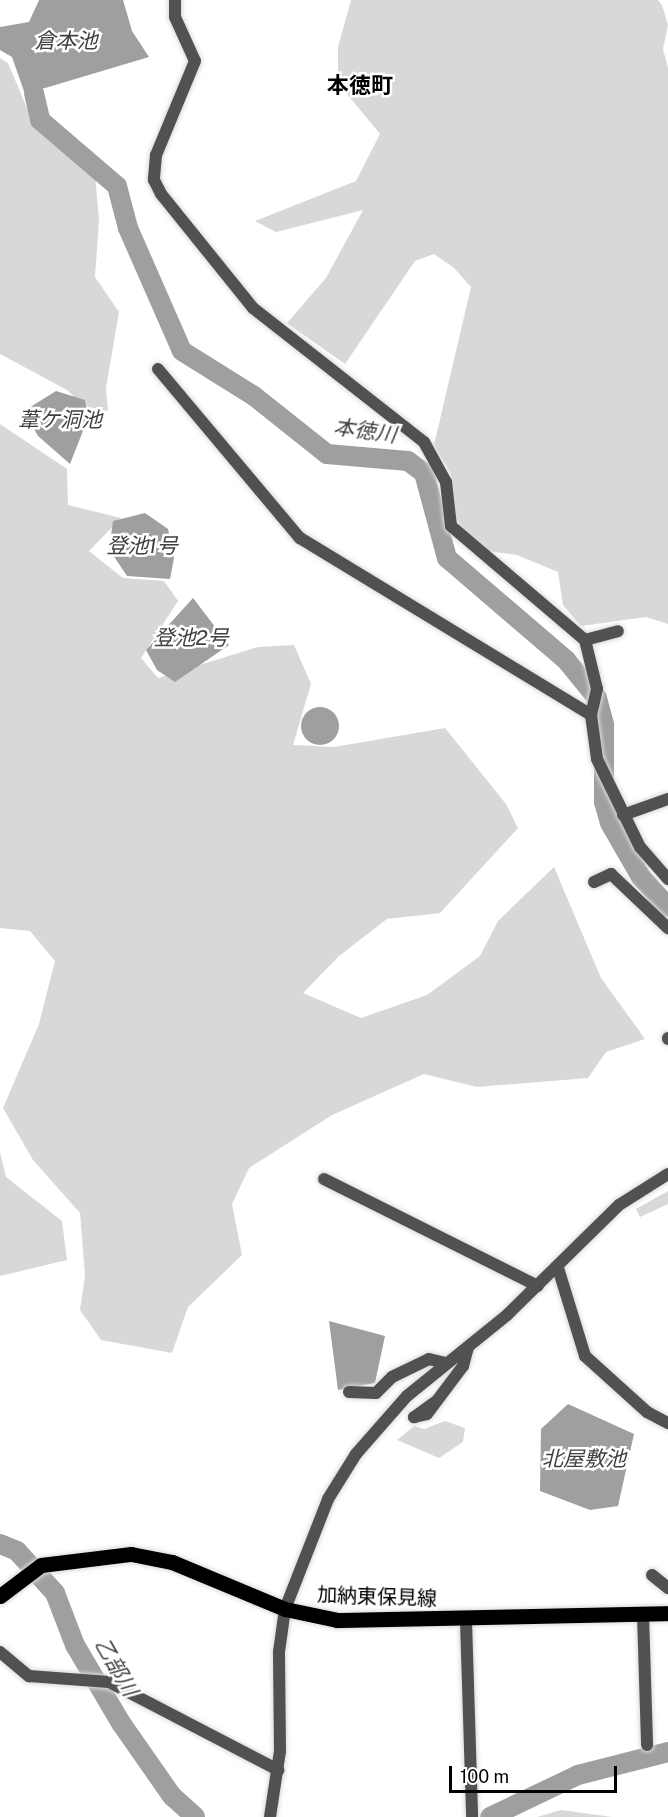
<!DOCTYPE html>
<meta charset="utf-8">
<style>
body{margin:0}
#map{position:relative;width:668px;height:1817px;overflow:hidden;background:#fff;font-family:"Public Sans","Noto Sans JP",sans-serif}
div>[style]{position:absolute}
.green>*{inset:0;background:#d8d8d8}
.water>*{inset:0;background:#9f9f9f}
.round{border-radius:50%}
.river>*{height:20px;margin:-10px;padding:0 10px;transform-origin:10px;border-radius:10px;background:#9f9f9f}
.roads{filter:drop-shadow(0 0 2px #dbdbdb) drop-shadow(0 0 2px #dbdbdb)}
.minor>*{height:12px;margin:-6px;padding:0 6px;transform-origin:6px;border-radius:6px;background:#515151}
.major>*{height:15px;margin:-7.5px;padding:0 7.5px;transform-origin:7.5px;border-radius:7.5px;background:#000}
span{translate:-50% -50%;white-space:nowrap;text-align:center;line-height:1.15;-webkit-text-stroke:5px #fff;paint-order:stroke}
.street-label{font-size:20px;color:#000}
.water-label{font-size:21px;color:#404040;font-style:italic}
.quarter-label{font-size:22px;color:#000;font-weight:700}
.scale{position:absolute;left:449px;top:1766px;width:168px;height:27px;box-sizing:border-box;border:3px solid #000;border-top:0;padding-left:8px;font-size:18px;line-height:21px;white-space:nowrap;color:#000;-webkit-text-stroke:4px #fff;paint-order:stroke}
</style>
<div id="map">
<div class="green">
<div style="clip-path:polygon(351px 0,658px 0,662px 5px,668px 25px,663px 49px,668px 68px,668px 624px,646px 617px,581px 626px,563px 605px,558px 572px,517px 555px,487px 551px,463px 530px,451px 509px,451px 474px,434px 445px,471px 287px,454px 268px,434px 254px,415px 261px,345px 364px,287px 323px,326px 278px,363px 210px,276px 232px,255px 221px,356px 181px,380px 134px,338px 83px,338px 47px)"></div>
<div style="clip-path:polygon(0 58px,8px 63px,34px 125px,95px 173px,99px 220px,95px 277px,119px 312px,106px 388px,108px 411px,84px 406px,67px 390px,0 354px)"></div>
<div style="clip-path:polygon(0 424px,67px 469px,68px 505px,121px 518px,89px 551px,123px 578px,164px 581px,178px 601px,141px 658px,158px 678px,258px 647px,294px 645px,311px 684px,293px 745px,334px 747px,445px 728px,506px 804px,518px 828px,440px 913px,387px 919px,339px 956px,303px 993px,361px 1018px,427px 995px,480px 956px,498px 921px,554px 867px,601px 978px,645px 1039px,606px 1052px,588px 1078px,477px 1087px,424px 1074px,332px 1115px,249px 1168px,232px 1204px,242px 1255px,188px 1307px,172px 1353px,101px 1340px,80px 1310px,85px 1276px,80px 1213px,33px 1160px,3px 1108px,39px 1024px,55px 961px,30px 931px,0 928px)"></div>
<div style="clip-path:polygon(0 1152px,6px 1177px,62px 1221px,67px 1260px,0 1276px)"></div>
<div style="clip-path:polygon(668px 1191px,668px 1204px,640px 1217px,636px 1209px)"></div>
<div style="clip-path:polygon(445px 1421px,465px 1428px,463px 1442px,439px 1458px,397px 1440px,414px 1426px,424px 1429px)"></div>
<div style="clip-path:polygon(561px 1810px,612px 1817px,537px 1817px)"></div>
</div>
<div class="water">
<div style="clip-path:polygon(39px 0,123px 0,132px 31px,149px 57px,25px 94px,12px 57px,0 50px,0 27px,29px 22px)"></div>
<div style="clip-path:polygon(56px 391px,85px 400px,88px 418px,70px 464px,38px 436px,24px 411px)"></div>
<div style="clip-path:polygon(145px 513px,168px 529px,174px 558px,170px 579px,127px 576px,109px 549px,113px 521px)"></div>
<div style="clip-path:polygon(193px 598px,229px 645px,175px 682px,157px 670px,146px 650px)"></div>
<div class="round" style="left:301px;top:707px;width:38px;height:38px"></div>
<div style="clip-path:polygon(329px 1321px,385px 1336px,375px 1383px,338px 1390px)"></div>
<div style="clip-path:polygon(568px 1404px,634px 1434px,618px 1506px,590px 1510px,540px 1491px,541px 1429px)"></div>
</div>
<div class="river">
<div style="left:34px;top:93px;width:28px;rotate:77deg"></div>
<div style="left:40px;top:120px;width:101px;rotate:40.6deg"></div>
<div style="left:117px;top:186px;width:43px;rotate:75.3deg"></div>
<div style="left:128px;top:228px;width:134px;rotate:66.3deg"></div>
<div style="left:182px;top:351px;width:85px;rotate:32deg"></div>
<div style="left:254px;top:396px;width:93px;rotate:38.5deg"></div>
<div style="left:327px;top:454px;width:81px;rotate:4.9deg"></div>
<div style="left:408px;top:461px;width:20px;rotate:37deg"></div>
<div style="left:424px;top:473px;width:88px;rotate:74.9deg"></div>
<div style="left:447px;top:558px;width:157px;rotate:40.6deg"></div>
<div style="left:566px;top:660px;width:49px;rotate:50.8deg"></div>
<div style="left:597px;top:698px;width:28px;rotate:75deg"></div>
<div style="left:604px;top:725px;width:77px;rotate:90deg"></div>
<div style="left:604px;top:802px;width:22px;rotate:74deg"></div>
<div style="left:610px;top:823px;width:62px;rotate:60.1deg"></div>
<div style="left:641px;top:877px;width:40px;rotate:48deg"></div>
<div style="left:0;top:1544px;width:18px;rotate:22deg"></div>
<div style="left:17px;top:1551px;width:57px;rotate:47.9deg"></div>
<div style="left:55px;top:1593px;width:56px;rotate:69deg"></div>
<div style="left:75px;top:1645px;width:91px;rotate:59.5deg"></div>
<div style="left:121px;top:1723px;width:89px;rotate:55.1deg"></div>
<div style="left:172px;top:1796px;width:31px;rotate:42deg"></div>
<div style="left:490px;top:1817px;width:98px;rotate:-25.5deg"></div>
<div style="left:578px;top:1775px;width:93px;rotate:-14.3deg"></div>
</div>
<div class="roads">
<div class="minor">
<div style="left:175px;top:0;width:17px;rotate:90deg"></div>
<div style="left:175px;top:17px;width:48px;rotate:65.6deg"></div>
<div style="left:195px;top:61px;width:102px;rotate:112.5deg"></div>
<div style="left:156px;top:155px;width:25px;rotate:95deg"></div>
<div style="left:154px;top:180px;width:16px;rotate:63deg"></div>
<div style="left:161px;top:194px;width:146px;rotate:51.1deg"></div>
<div style="left:253px;top:308px;width:217px;rotate:38.1deg"></div>
<div style="left:424px;top:442px;width:46px;rotate:61.2deg"></div>
<div style="left:446px;top:482px;width:44px;rotate:83.5deg"></div>
<div style="left:451px;top:526px;width:176px;rotate:40.4deg"></div>
<div style="left:585px;top:640px;width:50px;rotate:76.2deg"></div>
<div style="left:597px;top:689px;width:27px;rotate:103deg"></div>
<div style="left:591px;top:715px;width:44px;rotate:82.2deg"></div>
<div style="left:597px;top:759px;width:98px;rotate:64deg"></div>
<div style="left:640px;top:847px;width:43px;rotate:48.8deg"></div>
<div style="left:158px;top:369px;width:221px;rotate:50deg"></div>
<div style="left:300px;top:538px;width:341px;rotate:31.3deg"></div>
<div style="left:585px;top:640px;width:34px;rotate:-15deg"></div>
<div style="left:623px;top:815px;width:48px;rotate:-19.6deg"></div>
<div style="left:594px;top:882px;width:19px;rotate:-25deg"></div>
<div style="left:611px;top:874px;width:79px;rotate:43.5deg"></div>
<div style="left:668px;top:1038px;width:1px;rotate:90deg"></div>
<div style="left:324px;top:1179px;width:239px;rotate:26.6deg"></div>
<div style="left:558px;top:1268px;width:92px;rotate:72.9deg"></div>
<div style="left:585px;top:1356px;width:84px;rotate:42.1deg"></div>
<div style="left:647px;top:1412px;width:24px;rotate:28deg"></div>
<div style="left:349px;top:1392px;width:27px;rotate:2deg"></div>
<div style="left:376px;top:1393px;width:23px;rotate:-45deg"></div>
<div style="left:392px;top:1377px;width:41px;rotate:-25.9deg"></div>
<div style="left:429px;top:1359px;width:16px;rotate:14deg"></div>
<div style="left:435px;top:1402px;width:26px;rotate:144deg"></div>
<div style="left:414px;top:1417px;width:13px;rotate:-13deg"></div>
<div style="left:427px;top:1414px;width:60px;rotate:-53.1deg"></div>
<div style="left:463px;top:1366px;width:20px;rotate:-75deg"></div>
<div style="left:652px;top:1575px;width:21px;rotate:39deg"></div>
<div style="left:643px;top:1615px;width:130px;rotate:88.2deg"></div>
<div style="left:466px;top:1621px;width:196px;rotate:88.2deg"></div>
<div style="left:0;top:1652px;width:38px;rotate:40deg"></div>
<div style="left:29px;top:1676px;width:80px;rotate:4.3deg"></div>
<div style="left:109px;top:1682px;width:191px;rotate:27.5deg"></div>
<div style="left:270px;top:1817px;width:67px;rotate:-81.4deg"></div>
<div style="left:280px;top:1751px;width:99px;rotate:-90.6deg"></div>
<div style="left:279px;top:1652px;width:43px;rotate:-82.1deg"></div>
<div style="left:285px;top:1609px;width:118px;rotate:-68.6deg"></div>
<div style="left:328px;top:1499px;width:53px;rotate:-58.1deg"></div>
<div style="left:356px;top:1454px;width:77px;rotate:-48.7deg"></div>
<div style="left:407px;top:1396px;width:129px;rotate:-39deg"></div>
<div style="left:507px;top:1315px;width:157px;rotate:-44.5deg"></div>
<div style="left:619px;top:1205px;width:58px;rotate:-32.3deg"></div>
</div>
<div class="major">
<div style="left:0;top:1596px;width:51px;rotate:-37.1deg"></div>
<div style="left:41px;top:1565px;width:91px;rotate:-7deg"></div>
<div style="left:131px;top:1554px;width:42px;rotate:11deg"></div>
<div style="left:172px;top:1562px;width:122px;rotate:22.6deg"></div>
<div style="left:285px;top:1609px;width:53px;rotate:11.9deg"></div>
<div style="left:337px;top:1620px;width:331px;rotate:-1.2deg"></div>
</div>
</div>
<div class="street-label">
<span style="left:377px;top:1597px;rotate:2deg">加納東保見線</span>
</div>
<div class="water-label">
<span style="left:66px;top:41px">倉本池</span>
<span style="left:60px;top:420px">葦ケ洞池</span>
<span style="left:365px;top:431px;rotate:8deg">本徳川</span>
<span style="left:142px;top:546px">登池1号</span>
<span style="left:191px;top:638px">登池2号</span>
<span style="left:584px;top:1459px">北屋敷池</span>
<span style="left:116px;top:1667px;rotate:60deg">乙部川</span>
</div>
<div class="quarter-label">
<span style="left:360px;top:86px">本徳町</span>
</div>
<div class="scale">100 m</div>
</div>
